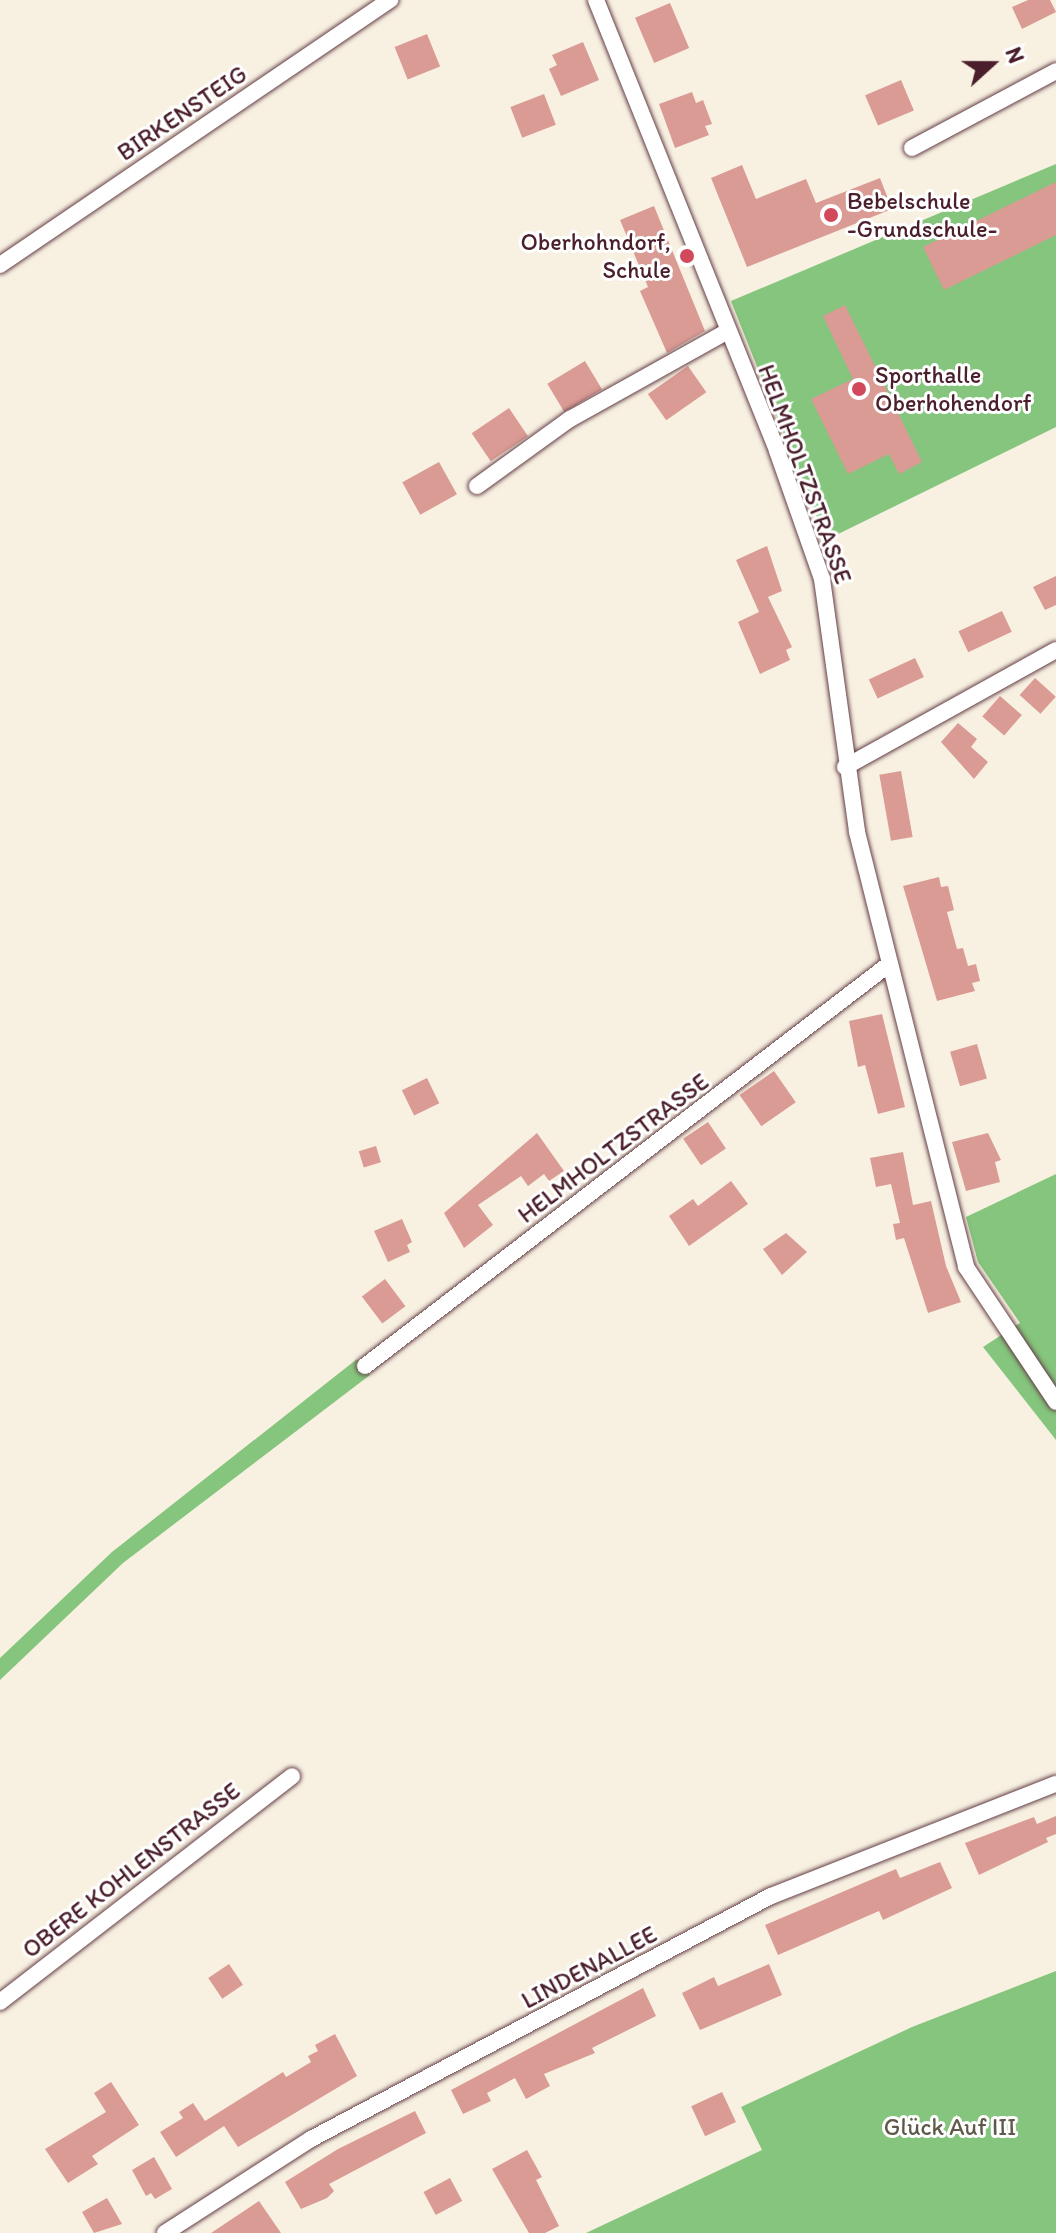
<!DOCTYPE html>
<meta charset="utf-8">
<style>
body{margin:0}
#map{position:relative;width:1056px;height:2233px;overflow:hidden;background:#f8f1e2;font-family:Itim,sans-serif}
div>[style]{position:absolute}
.green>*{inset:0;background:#85c57d}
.building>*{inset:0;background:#da9b94;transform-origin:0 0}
.roads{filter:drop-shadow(0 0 2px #643e46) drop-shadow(0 0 2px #643e46)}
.street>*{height:16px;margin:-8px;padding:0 8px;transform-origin:8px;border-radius:8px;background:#fff}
.dots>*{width:22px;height:22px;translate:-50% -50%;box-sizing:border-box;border:4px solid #fff;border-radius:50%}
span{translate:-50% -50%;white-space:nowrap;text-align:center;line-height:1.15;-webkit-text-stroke:6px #fff;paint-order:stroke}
.street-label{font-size:24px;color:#4a1f2b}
.poi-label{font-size:24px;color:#4a1f2b}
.left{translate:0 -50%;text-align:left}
.right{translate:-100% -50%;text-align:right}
.park-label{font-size:24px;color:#5f5948}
.north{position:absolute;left:952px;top:24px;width:80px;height:80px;-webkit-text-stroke:6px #fff;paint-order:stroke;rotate:69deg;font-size:22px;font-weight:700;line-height:32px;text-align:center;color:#4a1f2b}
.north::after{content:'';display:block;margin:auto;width:28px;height:36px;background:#4a1f2b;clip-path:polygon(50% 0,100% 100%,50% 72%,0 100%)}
</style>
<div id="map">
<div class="green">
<div style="clip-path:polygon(1056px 164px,1056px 427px,826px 540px,731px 301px)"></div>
<div style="clip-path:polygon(1056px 1174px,1056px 1440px,983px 1347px,1020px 1323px,978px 1262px,966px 1217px)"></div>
<div style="clip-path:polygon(357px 1359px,370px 1375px,123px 1563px,0 1680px,0 1658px,112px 1552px)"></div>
<div style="clip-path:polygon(1056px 1971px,1056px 2233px,586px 2233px,762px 2150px,741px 2107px,912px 2027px)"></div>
</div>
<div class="building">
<div style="clip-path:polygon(1028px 0,1050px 0,1056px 12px,1022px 29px,1012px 7px)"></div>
<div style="left:670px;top:3px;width:49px;height:38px;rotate:67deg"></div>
<div style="left:427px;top:34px;width:35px;height:35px;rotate:68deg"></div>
<div style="clip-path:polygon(583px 42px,599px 80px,561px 96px,549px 69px,557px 65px,552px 55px)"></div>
<div style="left:901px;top:80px;width:33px;height:39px;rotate:67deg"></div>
<div style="clip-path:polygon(692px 92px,696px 103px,703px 100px,712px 124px,705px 126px,709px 135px,675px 148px,659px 104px)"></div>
<div style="left:544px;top:94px;width:33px;height:36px;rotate:69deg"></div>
<div style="clip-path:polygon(742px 165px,756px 199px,806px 179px,816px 203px,880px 178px,892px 209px,747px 267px,711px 178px)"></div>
<div style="clip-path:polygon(1056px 182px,1056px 235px,944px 290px,923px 247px)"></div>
<div style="clip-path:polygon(654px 206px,705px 331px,667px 353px,640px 291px,648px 287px,620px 220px)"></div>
<div style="clip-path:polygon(845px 305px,922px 462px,899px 474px,889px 454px,848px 474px,811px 399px,853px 379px,823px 316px)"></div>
<div style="left:585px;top:361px;width:33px;height:44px;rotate:59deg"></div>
<div style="left:688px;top:366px;width:32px;height:49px;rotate:55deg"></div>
<div style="left:509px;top:408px;width:34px;height:45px;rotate:56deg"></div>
<div style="left:439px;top:462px;width:37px;height:42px;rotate:61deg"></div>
<div style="clip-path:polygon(767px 546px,782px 591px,768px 597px,792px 647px,786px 650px,790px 660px,760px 674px,738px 622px,759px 612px,736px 560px)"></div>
<div style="clip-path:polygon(1056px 576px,1056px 605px,1045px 610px,1033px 587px)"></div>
<div style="left:1002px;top:611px;width:23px;height:48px;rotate:65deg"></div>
<div style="left:915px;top:658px;width:21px;height:51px;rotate:65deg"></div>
<div style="left:1035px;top:678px;width:28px;height:23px;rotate:42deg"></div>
<div style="left:1000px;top:696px;width:29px;height:27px;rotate:41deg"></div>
<div style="clip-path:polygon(958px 723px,977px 739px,971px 747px,988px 762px,974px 779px,941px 742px)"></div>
<div style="left:901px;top:771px;width:67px;height:22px;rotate:80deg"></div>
<div style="clip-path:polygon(939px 877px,941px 887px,948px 886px,954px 910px,947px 912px,957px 949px,963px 948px,968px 966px,976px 964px,980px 981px,972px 983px,975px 991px,937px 1001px,903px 886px)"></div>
<div style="clip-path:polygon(882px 1014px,905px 1107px,878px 1114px,865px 1065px,858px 1067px,849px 1021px)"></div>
<div style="left:977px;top:1044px;width:36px;height:28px;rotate:74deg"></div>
<div style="left:774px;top:1071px;width:38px;height:42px;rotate:55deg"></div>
<div style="left:427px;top:1078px;width:28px;height:28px;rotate:64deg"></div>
<div style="left:708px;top:1122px;width:32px;height:30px;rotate:56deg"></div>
<div style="clip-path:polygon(537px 1133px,564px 1171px,549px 1181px,544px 1174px,528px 1186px,521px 1176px,478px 1205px,493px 1225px,464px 1248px,444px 1213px)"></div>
<div style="clip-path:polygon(988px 1133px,1001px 1160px,995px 1162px,1000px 1182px,966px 1191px,952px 1142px)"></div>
<div style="left:376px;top:1146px;width:17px;height:18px;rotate:73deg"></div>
<div style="clip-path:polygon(903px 1152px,913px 1205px,931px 1201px,946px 1266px,961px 1302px,928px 1313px,904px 1238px,896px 1240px,893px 1224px,900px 1223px,891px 1184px,876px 1187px,870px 1158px)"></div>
<div style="clip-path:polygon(731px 1181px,748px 1204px,689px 1246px,669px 1216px,693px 1199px,698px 1206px)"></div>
<div style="clip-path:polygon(402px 1219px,412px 1242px,407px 1245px,410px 1252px,388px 1262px,374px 1231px)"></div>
<div style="clip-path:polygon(786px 1233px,807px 1252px,782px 1275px,763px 1249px)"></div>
<div style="left:385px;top:1279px;width:34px;height:29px;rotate:53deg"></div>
<div style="clip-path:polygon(1056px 1816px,1056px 1834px,1046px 1838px,1048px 1842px,979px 1875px,965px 1843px,1034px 1817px,1037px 1824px)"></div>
<div style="clip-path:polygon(940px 1862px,952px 1888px,883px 1920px,879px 1911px,778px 1955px,765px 1925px,896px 1869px,900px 1878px)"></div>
<div style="left:229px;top:1964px;width:25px;height:25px;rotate:56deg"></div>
<div style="clip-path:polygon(769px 1964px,782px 1995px,700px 2030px,682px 1993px,714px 1977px,718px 1986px)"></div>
<div style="clip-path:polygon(643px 1988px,656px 2016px,592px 2048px,595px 2053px,544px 2074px,550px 2086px,526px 2099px,515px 2078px,487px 2093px,491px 2101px,463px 2114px,451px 2090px)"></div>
<div style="clip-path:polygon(335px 2034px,357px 2076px,238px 2147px,224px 2126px,176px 2157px,160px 2132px,183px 2118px,179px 2112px,193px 2103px,205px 2121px,283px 2072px,286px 2077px,311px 2062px,308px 2056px,318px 2051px,315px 2045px)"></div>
<div style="clip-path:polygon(111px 2082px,139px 2125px,92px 2156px,98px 2164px,68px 2183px,45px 2149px,106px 2112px,94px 2093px)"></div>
<div style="left:722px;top:2092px;width:33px;height:34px;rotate:65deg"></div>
<div style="clip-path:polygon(415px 2111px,426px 2133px,329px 2184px,334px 2191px,327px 2198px,301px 2209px,285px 2182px,338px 2149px)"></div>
<div style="clip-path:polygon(527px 2150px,542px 2177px,536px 2180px,559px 2226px,545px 2233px,529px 2233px,492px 2169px)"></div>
<div style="clip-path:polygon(154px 2157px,172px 2189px,155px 2199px,151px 2193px,146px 2196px,132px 2170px)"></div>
<div style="left:450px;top:2178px;width:26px;height:30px;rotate:62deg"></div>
<div style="clip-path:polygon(107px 2198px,122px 2224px,94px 2233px,82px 2212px)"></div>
<div style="clip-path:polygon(259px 2201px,281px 2233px,211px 2233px)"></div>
</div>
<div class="roads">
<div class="street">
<div style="left:596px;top:0;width:486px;rotate:68.1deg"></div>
<div style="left:777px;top:451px;width:136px;rotate:70.6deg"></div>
<div style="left:822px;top:579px;width:255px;rotate:82.1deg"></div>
<div style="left:857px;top:832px;width:448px;rotate:75.9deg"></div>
<div style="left:966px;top:1267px;width:162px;rotate:56.3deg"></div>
<div style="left:912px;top:148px;width:163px;rotate:-28.1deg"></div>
<div style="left:0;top:265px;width:472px;rotate:-34.2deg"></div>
<div style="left:477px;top:486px;width:115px;rotate:-35.8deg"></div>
<div style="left:570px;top:419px;width:181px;rotate:-29.1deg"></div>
<div style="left:845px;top:767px;width:241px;rotate:-29deg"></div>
<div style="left:365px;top:1366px;width:659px;rotate:-37.48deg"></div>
<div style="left:0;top:2002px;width:369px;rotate:-37.7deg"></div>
<div style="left:165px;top:2233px;width:174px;rotate:-32.8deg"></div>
<div style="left:311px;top:2139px;width:520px;rotate:-27.85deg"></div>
<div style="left:771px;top:1896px;width:306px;rotate:-21.5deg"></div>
</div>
</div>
<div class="dots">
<div style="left:831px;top:215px;background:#d1495b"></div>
<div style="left:687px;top:256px;background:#d1495b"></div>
<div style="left:859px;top:389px;background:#d1495b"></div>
</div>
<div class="street-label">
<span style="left:182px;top:113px;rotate:-34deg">BIRKENSTEIG</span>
<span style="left:805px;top:474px;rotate:70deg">HELMHOLTZSTRASSE</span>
<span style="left:613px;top:1148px;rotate:-37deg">HELMHOLTZSTRASSE</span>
<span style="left:131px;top:1870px;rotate:-38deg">OBERE KOHLENSTRASSE</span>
<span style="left:589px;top:1967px;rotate:-28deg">LINDENALLEE</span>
</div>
<div class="poi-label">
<span class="left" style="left:847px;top:215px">Bebelschule<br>-Grundschule-</span>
<span class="right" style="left:671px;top:256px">Oberhohndorf,<br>Schule</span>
<span class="left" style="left:875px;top:389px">Sporthalle<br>Oberhohendorf</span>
</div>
<div class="park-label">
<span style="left:950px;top:2127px">Glück Auf III</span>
</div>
<div class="north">N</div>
</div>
